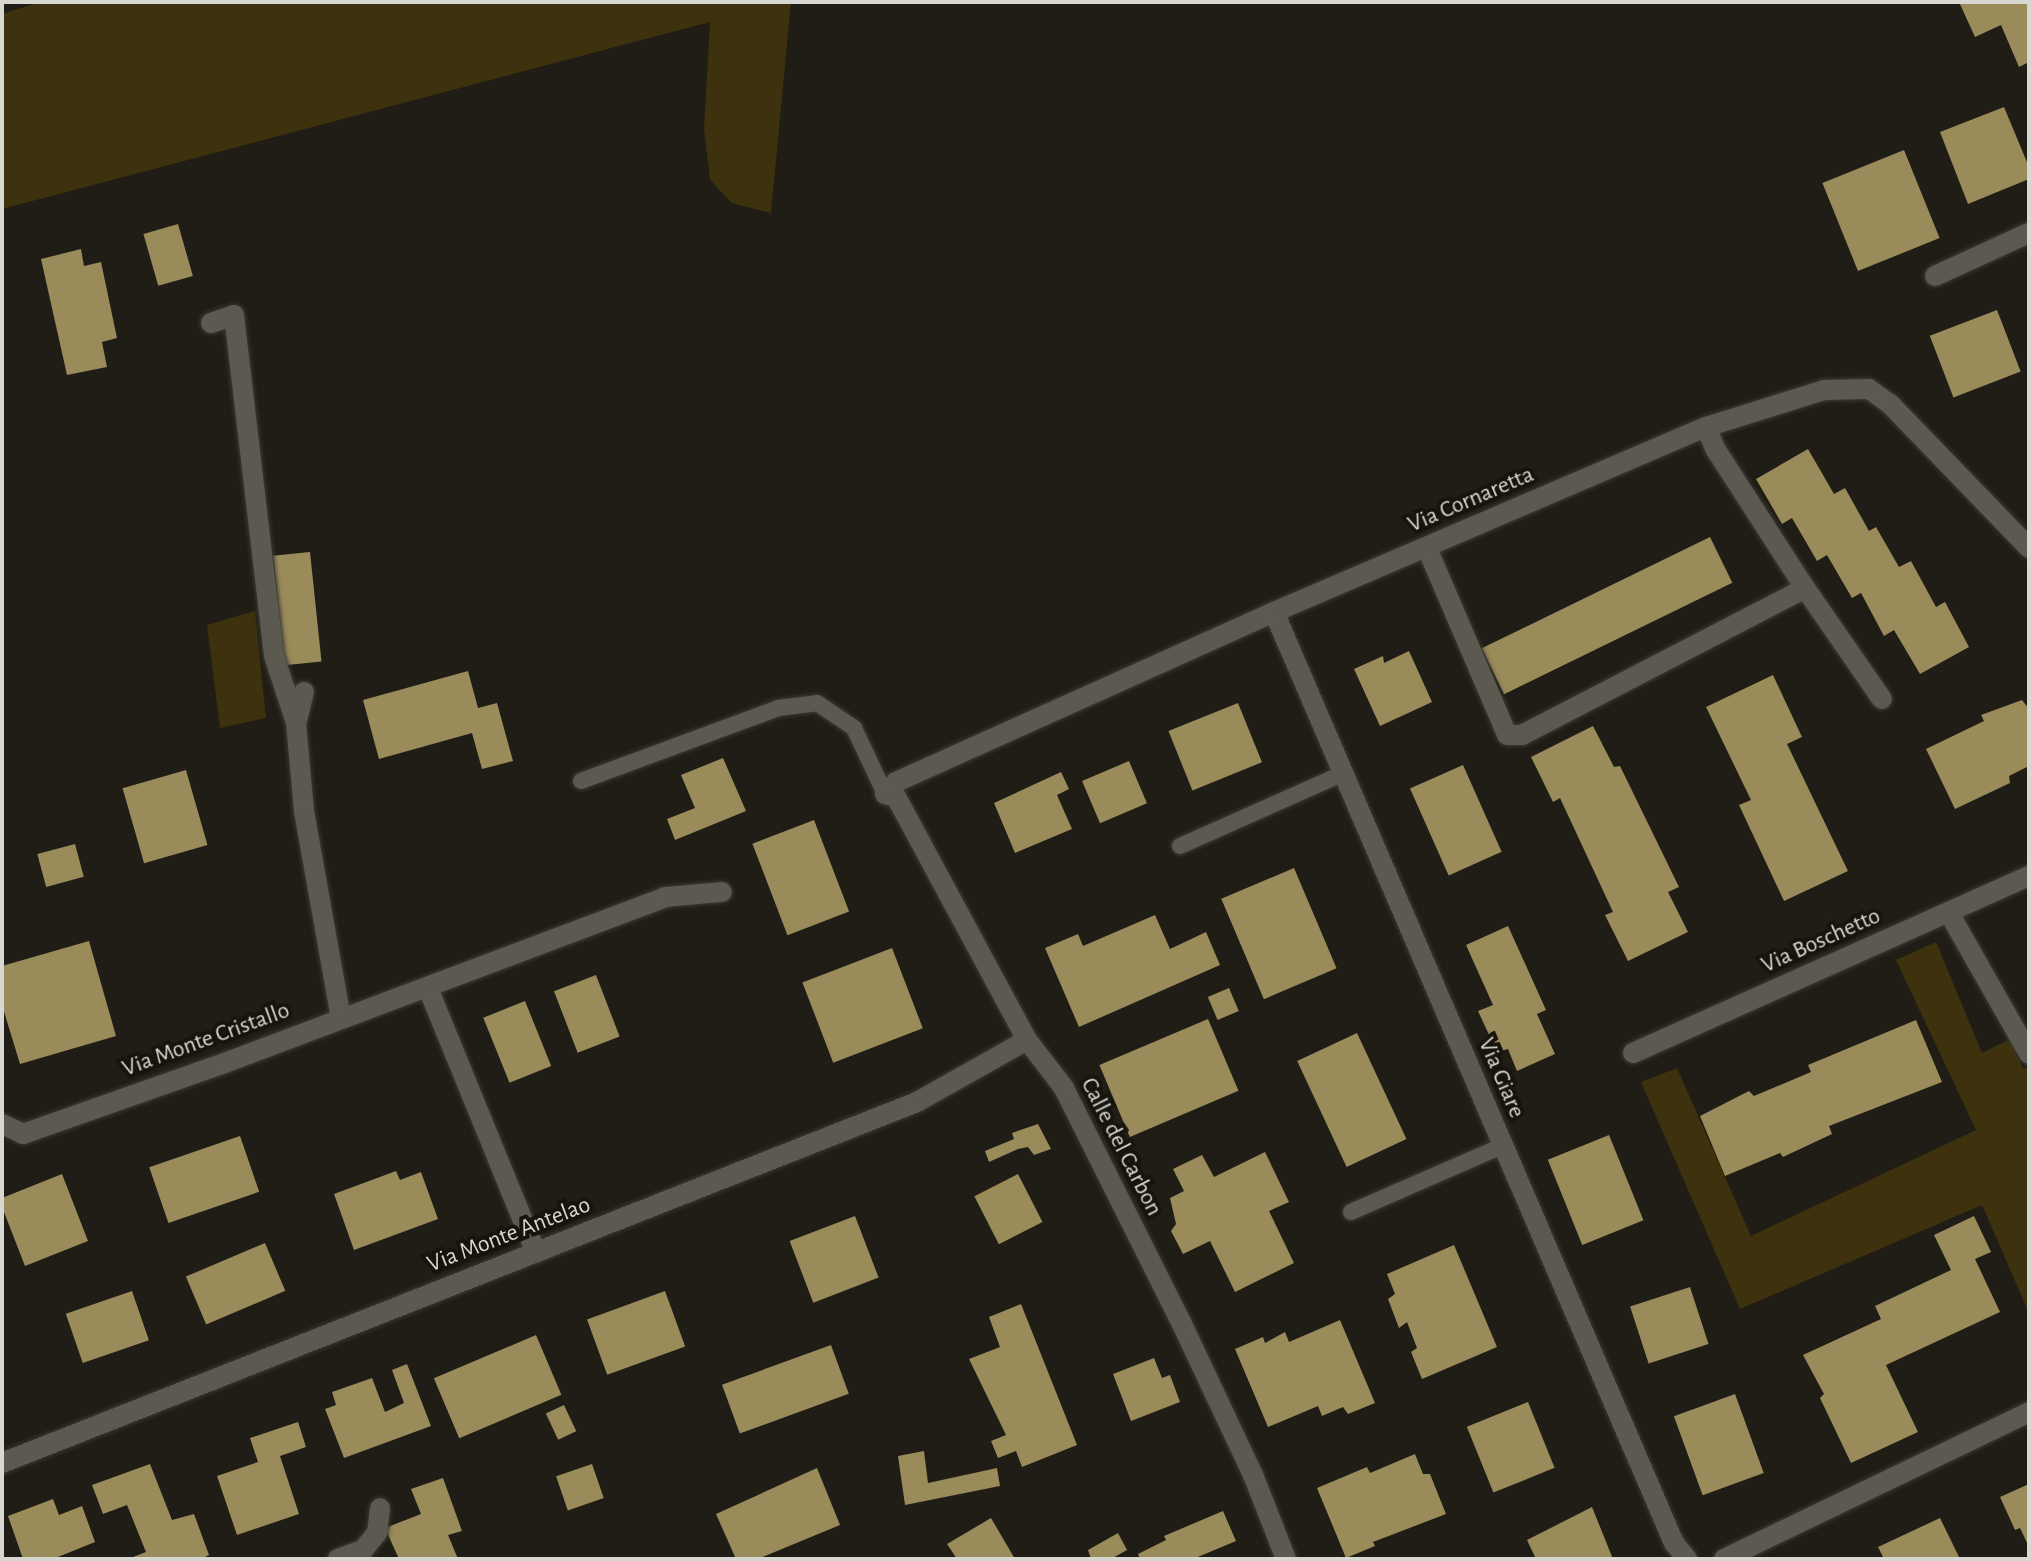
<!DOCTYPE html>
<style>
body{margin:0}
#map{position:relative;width:2031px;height:1561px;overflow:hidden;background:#1f1d15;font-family:"Alegreya Sans",sans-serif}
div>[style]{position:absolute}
.green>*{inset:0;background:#3d320d}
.building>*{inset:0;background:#9a8b5b;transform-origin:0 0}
.roads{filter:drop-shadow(0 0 2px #3b3934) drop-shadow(0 0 2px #3b3934)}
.service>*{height:16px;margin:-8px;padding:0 8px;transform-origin:8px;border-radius:8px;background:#5c5950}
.minor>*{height:20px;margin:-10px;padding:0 10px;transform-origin:10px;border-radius:10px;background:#5c5950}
span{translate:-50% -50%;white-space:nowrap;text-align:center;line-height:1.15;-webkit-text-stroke:8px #16140c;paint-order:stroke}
.street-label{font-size:24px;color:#d8d7d1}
.frame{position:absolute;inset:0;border:4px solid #d8d7d1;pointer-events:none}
</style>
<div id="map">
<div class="green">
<div style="clip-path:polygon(40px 2px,791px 2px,771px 213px,732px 203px,710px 180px,704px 128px,710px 22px,2px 209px,2px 14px)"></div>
<div style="clip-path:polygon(255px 611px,266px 718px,220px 728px,207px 625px)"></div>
<div style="clip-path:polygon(1936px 942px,1982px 1053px,2010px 1039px,2023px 1069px,2029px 1067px,2029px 1313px,1982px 1205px,1740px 1309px,1641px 1082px,1677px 1068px,1751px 1236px,1976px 1130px,1896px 960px)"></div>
</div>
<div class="building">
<div style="clip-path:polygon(1959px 2px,2029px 2px,2029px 62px,2019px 67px,2001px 25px,1975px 37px)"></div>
<div style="clip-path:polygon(2004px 107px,2029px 167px,2029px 179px,1968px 204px,1940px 132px)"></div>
<div style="left:1904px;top:150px;width:95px;height:88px;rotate:68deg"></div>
<div style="left:178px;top:224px;width:54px;height:36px;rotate:74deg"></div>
<div style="clip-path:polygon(81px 249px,84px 266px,101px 262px,117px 338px,102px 342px,107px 367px,67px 375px,41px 259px)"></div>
<div style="left:1997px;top:310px;width:66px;height:72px;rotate:69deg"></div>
<div style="clip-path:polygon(1808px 449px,1834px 494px,1845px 488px,1869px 531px,1876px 527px,1899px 567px,1911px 561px,1936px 607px,1945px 602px,1969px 647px,1920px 674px,1894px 630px,1884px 636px,1861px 593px,1852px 598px,1827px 555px,1817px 561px,1792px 518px,1782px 524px,1756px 479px)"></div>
<div style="left:1710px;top:537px;width:51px;height:254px;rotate:64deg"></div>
<div style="left:310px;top:552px;width:110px;height:37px;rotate:84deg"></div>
<div style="clip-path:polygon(1409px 651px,1432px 702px,1380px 726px,1354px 669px,1383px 656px,1384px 663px)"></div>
<div style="clip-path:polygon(468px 671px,478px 708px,497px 703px,513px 761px,482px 769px,472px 733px,379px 759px,363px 700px)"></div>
<div style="clip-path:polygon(1773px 675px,1802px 737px,1787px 744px,1848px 871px,1784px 901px,1739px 805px,1751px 800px,1706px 707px)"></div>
<div style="clip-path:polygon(2022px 700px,2029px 709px,2029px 766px,2009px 776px,2010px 783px,1955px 809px,1926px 749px,1984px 721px,1981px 715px)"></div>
<div style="left:1238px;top:703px;width:64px;height:75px;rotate:68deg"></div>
<div style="clip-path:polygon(1593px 726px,1614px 767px,1620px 766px,1679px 887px,1668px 892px,1688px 932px,1628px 961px,1605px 915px,1613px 912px,1560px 798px,1553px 802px,1531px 757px)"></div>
<div style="clip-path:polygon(723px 758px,746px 811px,675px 840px,667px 819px,695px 808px,681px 775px)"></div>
<div style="left:1129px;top:761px;width:46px;height:51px;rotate:67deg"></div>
<div style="left:1463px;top:765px;width:95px;height:58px;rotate:66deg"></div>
<div style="left:186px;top:770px;width:78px;height:66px;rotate:74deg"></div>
<div style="clip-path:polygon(1061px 772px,1069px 789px,1057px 795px,1072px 829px,1015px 853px,994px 803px)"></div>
<div style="left:814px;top:820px;width:98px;height:66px;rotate:69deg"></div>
<div style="left:75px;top:844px;width:34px;height:39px;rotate:75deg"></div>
<div style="left:1294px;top:868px;width:109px;height:79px;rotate:67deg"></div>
<div style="clip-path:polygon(1155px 915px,1170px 949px,1206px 932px,1220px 965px,1079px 1027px,1045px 948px,1078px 934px,1083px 946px)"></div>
<div style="clip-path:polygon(1508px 926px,1546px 1010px,1537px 1014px,1555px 1054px,1517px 1071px,1508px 1049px,1497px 1052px,1478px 1011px,1493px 1005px,1466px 945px)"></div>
<div style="clip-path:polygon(89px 941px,116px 1036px,20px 1064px,2px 1005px,2px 966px)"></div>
<div style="left:892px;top:948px;width:86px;height:96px;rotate:69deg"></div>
<div style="left:596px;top:975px;width:66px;height:45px;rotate:69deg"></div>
<div style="left:1229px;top:988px;width:25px;height:23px;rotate:67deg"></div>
<div style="left:525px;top:1001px;width:70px;height:45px;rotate:68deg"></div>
<div style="left:1208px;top:1019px;width:78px;height:118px;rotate:67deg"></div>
<div style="clip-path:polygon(1916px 1020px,1942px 1082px,1829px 1126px,1832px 1134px,1783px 1157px,1780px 1153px,1725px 1176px,1700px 1116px,1749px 1091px,1754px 1096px,1811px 1072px,1808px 1065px)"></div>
<div style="left:1357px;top:1033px;width:117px;height:66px;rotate:65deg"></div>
<div style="clip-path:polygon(1038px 1124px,1051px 1149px,1034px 1155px,1028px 1147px,1018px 1149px,989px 1162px,985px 1151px,1014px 1139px,1012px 1133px)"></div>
<div style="left:1609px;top:1135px;width:92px;height:66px;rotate:68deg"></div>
<div style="left:240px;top:1136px;width:59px;height:96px;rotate:71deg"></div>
<div style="clip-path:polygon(1265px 1152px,1289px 1202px,1269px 1211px,1294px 1263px,1235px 1292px,1210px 1241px,1183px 1254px,1171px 1231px,1176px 1224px,1170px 1198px,1184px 1191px,1173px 1169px,1202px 1155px,1214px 1177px)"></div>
<div style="clip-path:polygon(396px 1171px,400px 1180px,421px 1172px,438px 1219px,354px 1250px,334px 1194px)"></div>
<div style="clip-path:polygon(62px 1174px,88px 1241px,25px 1266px,2px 1207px,2px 1198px)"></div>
<div style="left:1018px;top:1174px;width:54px;height:49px;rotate:63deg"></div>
<div style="left:855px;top:1216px;width:66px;height:70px;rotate:69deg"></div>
<div style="clip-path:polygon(1974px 1216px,1991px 1252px,1975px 1259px,2000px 1312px,1886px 1365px,1918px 1432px,1851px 1463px,1820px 1398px,1824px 1394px,1803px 1355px,1881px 1319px,1875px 1306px,1951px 1270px,1934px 1235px)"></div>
<div style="left:265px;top:1243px;width:52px;height:86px;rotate:67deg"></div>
<div style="clip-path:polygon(1454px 1245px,1497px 1347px,1422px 1379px,1411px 1352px,1417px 1348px,1407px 1322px,1399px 1328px,1388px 1299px,1395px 1294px,1387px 1274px)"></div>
<div style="left:1690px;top:1287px;width:60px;height:63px;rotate:72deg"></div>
<div style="left:132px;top:1291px;width:52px;height:70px;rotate:71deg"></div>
<div style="left:665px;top:1291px;width:59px;height:83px;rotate:70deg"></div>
<div style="clip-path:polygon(1021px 1304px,1077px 1445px,1022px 1467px,1016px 1451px,998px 1458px,991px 1441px,1006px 1435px,969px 1359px,1000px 1347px,989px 1317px)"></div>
<div style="clip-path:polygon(1340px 1320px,1375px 1403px,1348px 1414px,1343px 1407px,1322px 1416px,1318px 1406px,1268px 1427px,1235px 1349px,1263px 1337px,1265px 1343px,1285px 1332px,1289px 1342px)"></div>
<div style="left:536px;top:1335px;width:65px;height:111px;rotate:67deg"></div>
<div style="left:831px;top:1345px;width:52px;height:116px;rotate:70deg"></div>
<div style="clip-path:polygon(1154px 1358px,1162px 1378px,1170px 1375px,1180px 1402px,1131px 1421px,1113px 1374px)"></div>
<div style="clip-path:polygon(407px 1364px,431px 1426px,344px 1458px,325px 1409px,336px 1405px,332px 1392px,372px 1378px,385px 1412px,404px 1403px,392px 1370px)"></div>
<div style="left:1735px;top:1394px;width:84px;height:65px;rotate:70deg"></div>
<div style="left:1528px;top:1402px;width:71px;height:66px;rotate:68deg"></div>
<div style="left:564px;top:1405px;width:29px;height:20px;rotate:65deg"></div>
<div style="clip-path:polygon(298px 1422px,306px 1447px,280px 1456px,299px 1514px,237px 1535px,217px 1476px,258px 1462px,250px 1438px)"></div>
<div style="clip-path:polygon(924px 1451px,928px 1483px,997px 1468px,1000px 1486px,905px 1505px,898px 1456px)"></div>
<div style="clip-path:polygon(1415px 1454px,1423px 1474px,1430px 1474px,1446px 1514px,1373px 1542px,1375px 1546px,1346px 1558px,1317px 1488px,1367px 1467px,1370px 1473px)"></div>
<div style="clip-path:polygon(150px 1464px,172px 1520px,194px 1514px,209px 1555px,201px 1559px,128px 1559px,146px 1552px,127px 1505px,103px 1514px,92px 1485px)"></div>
<div style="left:592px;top:1464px;width:36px;height:38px;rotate:71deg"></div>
<div style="clip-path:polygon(817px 1468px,840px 1525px,758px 1559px,736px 1559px,716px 1514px)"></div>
<div style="clip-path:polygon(443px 1478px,462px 1531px,448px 1535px,458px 1559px,399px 1559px,385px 1528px,421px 1514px,411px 1489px)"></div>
<div style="clip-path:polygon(2029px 1484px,2029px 1547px,2020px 1528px,2015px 1530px,2000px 1497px)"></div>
<div style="clip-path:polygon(53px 1499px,59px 1515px,82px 1506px,95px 1542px,53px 1559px,23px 1559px,8px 1516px)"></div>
<div style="clip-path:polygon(1592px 1507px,1613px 1559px,1536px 1559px,1527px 1540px)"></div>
<div style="clip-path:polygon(1223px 1511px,1236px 1541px,1193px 1559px,1140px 1559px,1138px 1554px,1166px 1540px,1164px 1536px)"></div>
<div style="clip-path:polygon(991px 1518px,1015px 1559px,957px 1559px,947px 1544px)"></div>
<div style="clip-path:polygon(1940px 1518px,1960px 1559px,1884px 1559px,1878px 1547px)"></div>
<div style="clip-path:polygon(1118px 1533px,1127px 1550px,1111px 1559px,1091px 1559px,1088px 1550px)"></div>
</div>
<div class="roads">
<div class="service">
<div style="left:581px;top:781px;width:210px;rotate:-20.3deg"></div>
<div style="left:778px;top:708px;width:39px;rotate:-7deg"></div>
<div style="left:817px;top:703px;width:45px;rotate:34deg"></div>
<div style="left:854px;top:728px;width:73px;rotate:64.8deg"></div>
<div style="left:1180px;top:846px;width:177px;rotate:-24deg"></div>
<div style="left:1351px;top:1212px;width:165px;rotate:-23.6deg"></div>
</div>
<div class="minor">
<div style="left:1935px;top:276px;width:103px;rotate:-24.6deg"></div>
<div style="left:211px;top:323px;width:24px;rotate:-19deg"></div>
<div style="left:234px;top:315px;width:343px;rotate:83.3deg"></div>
<div style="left:274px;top:656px;width:71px;rotate:71.8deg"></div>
<div style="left:1706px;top:427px;width:25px;rotate:67deg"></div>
<div style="left:1716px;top:450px;width:164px;rotate:57.2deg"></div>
<div style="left:1805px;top:588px;width:135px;rotate:55.3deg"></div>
<div style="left:1427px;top:548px;width:203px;rotate:66.8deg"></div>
<div style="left:1507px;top:735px;width:15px"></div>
<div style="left:1522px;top:735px;width:319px;rotate:-27.4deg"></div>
<div style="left:1274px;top:612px;width:1013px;rotate:66.75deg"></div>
<div style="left:1674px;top:1543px;width:21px;rotate:51deg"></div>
<div style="left:304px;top:692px;width:32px;rotate:104deg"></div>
<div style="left:296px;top:723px;width:88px;rotate:84.8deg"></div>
<div style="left:304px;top:811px;width:210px;rotate:79.9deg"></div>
<div style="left:1949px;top:913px;width:162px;rotate:60.4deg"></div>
<div style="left:428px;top:988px;width:286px;rotate:67.8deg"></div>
<div style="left:1633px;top:1053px;width:434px;rotate:-24.1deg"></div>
<div style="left:2px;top:1124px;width:23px;rotate:25deg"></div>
<div style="left:23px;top:1134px;width:216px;rotate:-19.4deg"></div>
<div style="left:227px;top:1062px;width:468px;rotate:-20.6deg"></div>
<div style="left:665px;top:897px;width:57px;rotate:-5deg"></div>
<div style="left:2px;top:1463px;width:984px;rotate:-21.53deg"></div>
<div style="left:917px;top:1102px;width:126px;rotate:-29.4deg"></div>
<div style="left:338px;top:1559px;width:27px;rotate:-20deg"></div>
<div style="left:363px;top:1550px;width:22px;rotate:-51deg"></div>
<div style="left:377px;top:1533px;width:25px;rotate:-83deg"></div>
<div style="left:1286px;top:1559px;width:90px;rotate:-111.4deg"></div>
<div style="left:1253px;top:1475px;width:169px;rotate:-115.2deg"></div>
<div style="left:1181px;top:1322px;width:262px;rotate:-116.6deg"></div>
<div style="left:1064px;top:1088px;width:61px;rotate:-127.6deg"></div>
<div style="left:1027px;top:1040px;width:276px;rotate:-118.3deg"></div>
<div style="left:896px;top:797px;width:11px;rotate:-165deg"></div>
<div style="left:885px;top:794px;width:16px;rotate:-47deg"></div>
<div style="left:896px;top:782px;width:414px;rotate:-24.2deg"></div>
<div style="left:1274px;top:612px;width:470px;rotate:-23.2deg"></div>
<div style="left:1706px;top:427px;width:124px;rotate:-17.4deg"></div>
<div style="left:1824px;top:390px;width:45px;rotate:-1.3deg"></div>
<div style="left:1869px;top:389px;width:26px;rotate:36deg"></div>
<div style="left:1890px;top:404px;width:200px;rotate:46deg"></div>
<div style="left:1724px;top:1559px;width:339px;rotate:-25.7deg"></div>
</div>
</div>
<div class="street-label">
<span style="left:1471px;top:500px;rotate:-23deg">Via Cornaretta</span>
<span style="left:1821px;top:941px;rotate:-24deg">Via Boschetto</span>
<span style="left:206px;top:1040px;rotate:-20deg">Via Monte Cristallo</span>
<span style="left:1501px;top:1078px;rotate:67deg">Via Giare</span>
<span style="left:1121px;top:1147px;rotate:63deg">Calle del Carbon</span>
<span style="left:509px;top:1235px;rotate:-21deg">Via Monte Antelao</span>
</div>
<div class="frame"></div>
</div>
